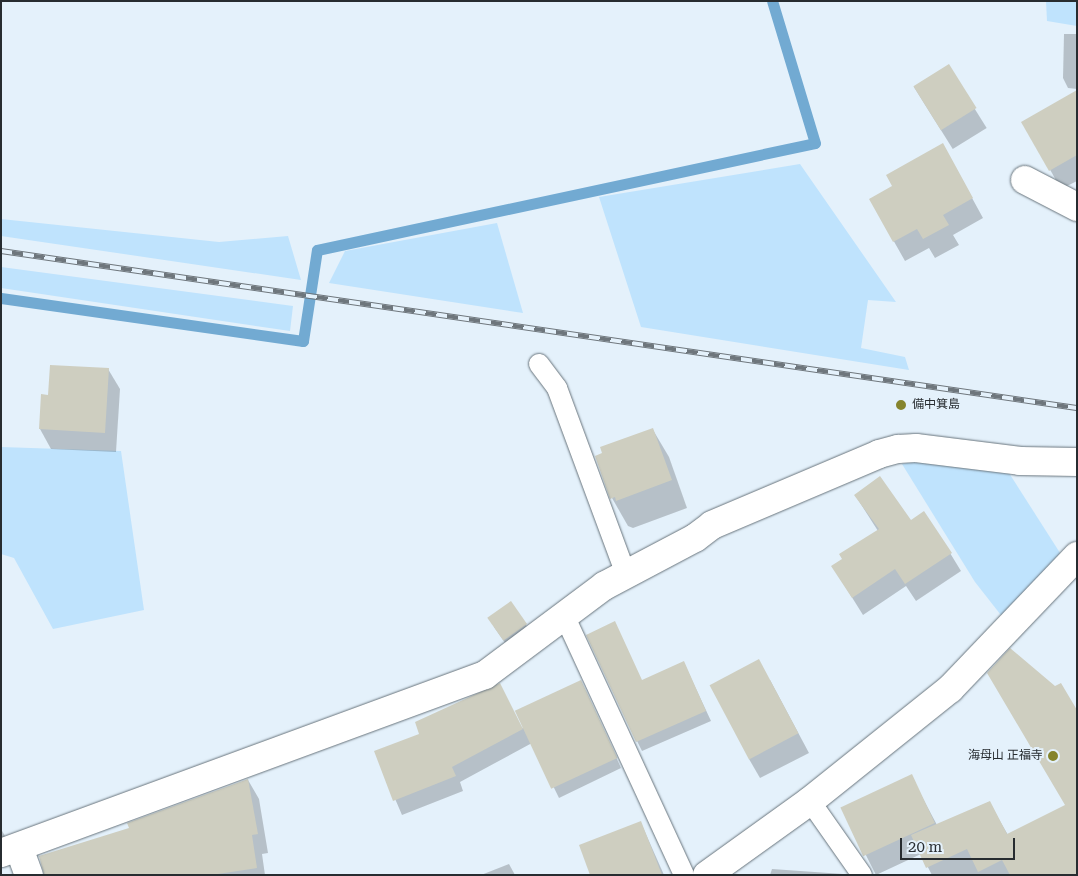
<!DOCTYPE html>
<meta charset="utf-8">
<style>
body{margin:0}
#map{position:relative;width:1078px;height:876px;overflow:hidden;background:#e4f1fb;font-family:"Roboto Serif","Noto Sans JP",serif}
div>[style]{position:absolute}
.green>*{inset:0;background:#bfe3fd}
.shadow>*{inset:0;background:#0003;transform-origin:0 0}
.stream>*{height:11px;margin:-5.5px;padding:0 5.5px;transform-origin:5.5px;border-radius:5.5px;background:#72aad2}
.building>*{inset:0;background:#cecec0;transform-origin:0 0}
.roads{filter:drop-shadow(0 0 1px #68747c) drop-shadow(0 0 1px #68747c)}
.lane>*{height:20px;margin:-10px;padding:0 10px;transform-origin:10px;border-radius:10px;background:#fff}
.street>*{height:28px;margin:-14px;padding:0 14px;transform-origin:14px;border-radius:14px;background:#fff}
.rail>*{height:5.5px;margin-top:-2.75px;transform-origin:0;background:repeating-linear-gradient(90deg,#e4f1fb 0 11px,#6e767c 0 22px);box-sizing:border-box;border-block:1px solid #6e767c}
.dots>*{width:14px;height:14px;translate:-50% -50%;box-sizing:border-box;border:2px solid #e4f1fb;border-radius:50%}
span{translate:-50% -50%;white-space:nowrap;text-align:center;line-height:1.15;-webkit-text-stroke:4px #e4f1fb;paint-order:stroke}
.poi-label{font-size:12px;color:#272c30}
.left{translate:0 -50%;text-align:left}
.right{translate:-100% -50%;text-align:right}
.frame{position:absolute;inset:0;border:2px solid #272c30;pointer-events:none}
.scale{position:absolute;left:900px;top:838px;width:115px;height:22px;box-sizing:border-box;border:2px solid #272c30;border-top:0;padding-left:6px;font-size:15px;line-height:18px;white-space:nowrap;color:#272c30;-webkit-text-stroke:4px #e4f1fb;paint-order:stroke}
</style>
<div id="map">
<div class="green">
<div style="clip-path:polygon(1046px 1px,1077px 1px,1077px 26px,1047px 21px)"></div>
<div style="clip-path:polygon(800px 164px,896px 302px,868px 300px,861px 348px,905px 357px,909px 370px,641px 327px,599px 197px)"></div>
<div style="clip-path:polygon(1px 219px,219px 242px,288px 236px,301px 280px,1px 236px)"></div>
<div style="clip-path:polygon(497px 223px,523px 313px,329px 283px,345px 251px)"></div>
<div style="clip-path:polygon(1px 267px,293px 306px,290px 331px,1px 288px)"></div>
<div style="clip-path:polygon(1px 447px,121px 451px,144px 610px,53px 629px,14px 558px,1px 554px)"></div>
<div style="clip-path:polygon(926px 459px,1009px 473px,1062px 556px,1004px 619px,975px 582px,902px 464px)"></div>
</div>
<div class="shadow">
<div style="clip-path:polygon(1064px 34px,1077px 34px,1077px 89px,1068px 88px,1063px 78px)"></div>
<div style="left:948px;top:66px;width:73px;height:40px;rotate:58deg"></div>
<div style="clip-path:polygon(1077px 119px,1077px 181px,1061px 189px,1023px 122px)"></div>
<div style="clip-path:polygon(954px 165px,983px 218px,953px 235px,959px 245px,935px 258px,929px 248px,905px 261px,870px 199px)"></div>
<div style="clip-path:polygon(108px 369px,120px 389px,116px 452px,51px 449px,40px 429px,50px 396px)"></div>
<div style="clip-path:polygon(653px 430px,669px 457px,687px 508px,633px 528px,628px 526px,612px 498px)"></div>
<div style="clip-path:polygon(855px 495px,950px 553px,961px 571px,916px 601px,906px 586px,863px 615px,833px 567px,878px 531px)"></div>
<div style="clip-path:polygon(526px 625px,532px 634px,510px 650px,494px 627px)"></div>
<div style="clip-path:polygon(684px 663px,711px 721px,642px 751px,637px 741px,642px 681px)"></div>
<div style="clip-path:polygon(770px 680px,809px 753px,760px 778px,749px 759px)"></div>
<div style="clip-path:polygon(586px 691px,621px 768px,559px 798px,532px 743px,460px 782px,463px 791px,402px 815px,375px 752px,522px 728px)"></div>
<div style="clip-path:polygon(911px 776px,937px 825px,989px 802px,1008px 835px,1067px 806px,1077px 875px,932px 875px,921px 854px,876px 875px,842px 808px)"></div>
<div style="clip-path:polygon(248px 780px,259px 799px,268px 853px,262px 854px,265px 875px,45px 875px,130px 829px)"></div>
<div style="clip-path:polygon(641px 823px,664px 875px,592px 875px)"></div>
<div style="clip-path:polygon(1px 829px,5px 836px,6px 858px,1px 863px)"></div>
<div style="clip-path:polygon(509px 864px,515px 875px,481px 875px)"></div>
<div style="clip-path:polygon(772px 869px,843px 874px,844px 875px,770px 875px)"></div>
</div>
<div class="stream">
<div style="left:1px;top:298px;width:305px;rotate:8.1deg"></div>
<div style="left:303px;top:341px;width:92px;rotate:-81.3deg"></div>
<div style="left:317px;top:250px;width:509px;rotate:-12.13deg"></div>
<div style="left:815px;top:143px;width:148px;rotate:-106.8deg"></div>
</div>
<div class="building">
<div style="left:949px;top:64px;width:52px;height:42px;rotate:58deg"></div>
<div style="clip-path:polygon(1077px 90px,1077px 155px,1049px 171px,1021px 122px)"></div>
<div style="clip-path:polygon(943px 143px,973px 198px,943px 215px,949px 225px,923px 239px,917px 229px,893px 242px,869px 199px,892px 186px,886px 175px)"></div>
<div style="clip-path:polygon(50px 365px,109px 368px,105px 433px,39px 429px,41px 394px,48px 395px)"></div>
<div style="clip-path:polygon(653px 428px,672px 480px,616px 501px,615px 497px,610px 499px,595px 456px,602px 453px,600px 447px)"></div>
<div style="clip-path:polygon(880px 476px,911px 520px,924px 511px,952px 553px,905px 584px,895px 569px,852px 598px,831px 566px,842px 559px,839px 554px,879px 529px,854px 495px)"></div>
<div style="left:511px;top:601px;width:28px;height:29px;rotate:55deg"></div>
<div style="clip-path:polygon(615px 621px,642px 680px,684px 661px,706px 711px,636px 742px,586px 635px)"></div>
<div style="clip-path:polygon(1010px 648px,1055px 686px,1061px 683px,1077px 710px,1077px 875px,1010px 875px,1002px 860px,978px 872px,967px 849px,926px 868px,911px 835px,990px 801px,1007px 834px,1065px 805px,987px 673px)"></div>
<div style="left:759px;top:659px;width:84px;height:56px;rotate:62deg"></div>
<div style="left:581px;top:680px;width:86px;height:73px;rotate:65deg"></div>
<div style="clip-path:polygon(500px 683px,523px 729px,452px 767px,456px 776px,393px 801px,374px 751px,419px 734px,415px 722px)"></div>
<div style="left:912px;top:774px;width:54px;height:79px;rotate:65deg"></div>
<div style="clip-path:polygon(248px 779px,258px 834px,252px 835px,257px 868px,211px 875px,44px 875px,39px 856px,129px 828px,127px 823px)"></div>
<div style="clip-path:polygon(641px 821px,662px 875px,590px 875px,579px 845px)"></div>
</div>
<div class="roads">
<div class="lane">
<div style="left:539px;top:364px;width:30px;rotate:53deg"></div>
<div style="left:557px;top:388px;width:199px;rotate:69.7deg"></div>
<div style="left:564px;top:615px;width:286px;rotate:65.2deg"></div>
<div style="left:810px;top:801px;width:90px;rotate:54.9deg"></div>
</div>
<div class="street">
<div style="left:1025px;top:180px;width:59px;rotate:27.4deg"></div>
<div style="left:19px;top:848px;width:29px;rotate:70deg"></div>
<div style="left:1px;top:853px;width:516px;rotate:-20.19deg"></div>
<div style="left:485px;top:675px;width:149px;rotate:-36.8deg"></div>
<div style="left:604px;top:586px;width:103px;rotate:-27.8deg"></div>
<div style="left:695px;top:538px;width:21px;rotate:-37deg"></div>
<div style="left:712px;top:525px;width:181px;rotate:-23deg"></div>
<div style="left:879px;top:454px;width:20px;rotate:-15deg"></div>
<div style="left:898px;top:449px;width:18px;rotate:-3deg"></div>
<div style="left:916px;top:448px;width:105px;rotate:7.1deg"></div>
<div style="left:1020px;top:461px;width:57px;rotate:1deg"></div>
<div style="left:707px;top:875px;width:127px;rotate:-35.7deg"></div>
<div style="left:810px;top:801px;width:179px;rotate:-38.7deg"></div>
<div style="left:950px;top:689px;width:184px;rotate:-46.3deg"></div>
</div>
</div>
<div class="rail">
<div style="left:1px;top:251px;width:1087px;rotate:8.3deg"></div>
</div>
<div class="dots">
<div style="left:901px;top:405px;background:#85842d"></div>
<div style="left:1053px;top:756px;background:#85842d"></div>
</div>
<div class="poi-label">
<span class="left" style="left:912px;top:405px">備中箕島</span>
<span class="right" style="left:1043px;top:756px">海母山 正福寺</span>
</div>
<div class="frame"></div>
<div class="scale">20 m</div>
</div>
